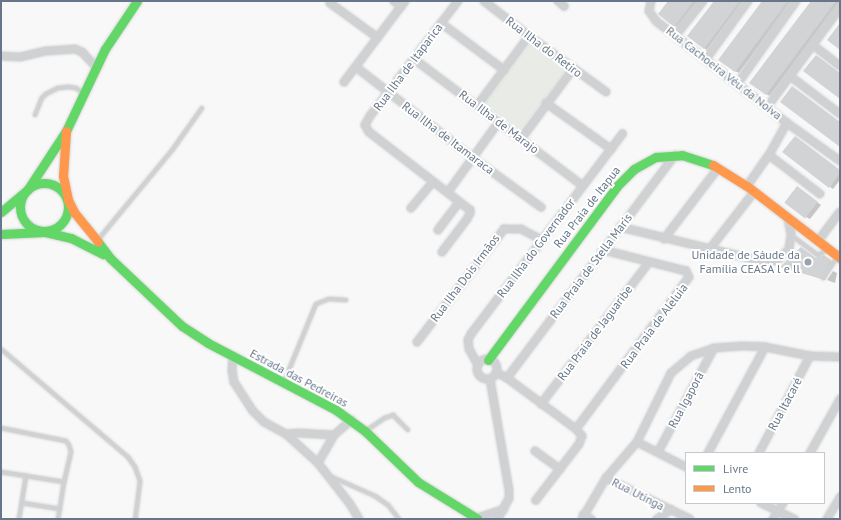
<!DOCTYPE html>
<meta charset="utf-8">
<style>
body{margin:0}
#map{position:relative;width:841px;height:520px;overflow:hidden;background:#f8f8f8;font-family:"PT Sans",sans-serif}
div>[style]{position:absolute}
.green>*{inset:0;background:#e8ebe6;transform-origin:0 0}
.shadow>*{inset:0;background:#0003}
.building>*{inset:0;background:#d2d3d4;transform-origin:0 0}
.roads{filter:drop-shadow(0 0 1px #d5d6d7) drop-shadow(0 0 1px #d5d6d7)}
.lane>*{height:4px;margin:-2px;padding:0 2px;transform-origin:2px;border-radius:2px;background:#d0d1d3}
.street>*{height:8px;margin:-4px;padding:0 4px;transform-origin:4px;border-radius:4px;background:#d0d1d3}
.street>.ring{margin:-4px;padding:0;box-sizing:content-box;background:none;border:8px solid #d0d1d3;border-radius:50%}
.fast>*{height:9px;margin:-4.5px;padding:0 4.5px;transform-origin:4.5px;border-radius:4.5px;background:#63d668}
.fast>.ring{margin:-4.5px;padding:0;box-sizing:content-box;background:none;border:9px solid #63d668;border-radius:50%}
.slow>*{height:9px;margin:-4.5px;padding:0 4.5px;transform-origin:4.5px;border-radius:4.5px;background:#ff974d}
.dots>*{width:11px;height:11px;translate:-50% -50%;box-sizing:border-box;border:2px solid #fff;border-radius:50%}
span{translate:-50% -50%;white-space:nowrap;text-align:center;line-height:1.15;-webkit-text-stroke:4px #fff;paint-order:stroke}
.street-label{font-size:12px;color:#677789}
.poi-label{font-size:12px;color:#677789}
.right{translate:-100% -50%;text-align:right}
.frame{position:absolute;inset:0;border:2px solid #677789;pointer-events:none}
.legend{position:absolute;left:685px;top:452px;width:140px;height:52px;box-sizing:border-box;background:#fff;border:1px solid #c2c9d0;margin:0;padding:5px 7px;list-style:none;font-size:12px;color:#677789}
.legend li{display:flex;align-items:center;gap:8px;height:20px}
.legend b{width:20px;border:1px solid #c2c9d0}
</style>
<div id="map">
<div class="green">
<div style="left:532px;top:41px;width:45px;height:79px;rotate:37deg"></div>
</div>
<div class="shadow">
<div style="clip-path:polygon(669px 1px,698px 1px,678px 28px,660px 15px)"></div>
<div style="clip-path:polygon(715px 1px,744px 1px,707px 50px,704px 48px)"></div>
<div style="clip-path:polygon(763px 1px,793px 1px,739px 73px,735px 71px)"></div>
<div style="clip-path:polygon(812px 1px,840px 1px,840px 4px,770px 96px,766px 94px)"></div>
<div style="clip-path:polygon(840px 170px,840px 180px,833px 189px,830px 187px)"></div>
<div style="clip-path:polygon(800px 189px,821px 205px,810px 219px,806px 217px)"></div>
<div style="clip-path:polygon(829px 259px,835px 264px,825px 280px,782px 267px)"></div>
<div style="clip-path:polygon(833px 271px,837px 273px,835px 283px,827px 280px)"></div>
</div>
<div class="building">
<div style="clip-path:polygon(668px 1px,694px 1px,674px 27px,658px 14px)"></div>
<div style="clip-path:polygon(714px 1px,740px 1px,704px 49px,687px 36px)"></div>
<div style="clip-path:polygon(762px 1px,788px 1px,735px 72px,718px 60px)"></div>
<div style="clip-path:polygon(811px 1px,836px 1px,766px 95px,749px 83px)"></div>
<div style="clip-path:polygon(840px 23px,840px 50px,827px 40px)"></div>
<div style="clip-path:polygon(816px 55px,840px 73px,840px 99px,803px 71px)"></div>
<div style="clip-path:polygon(792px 86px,840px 122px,840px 147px,780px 102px)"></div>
<div style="clip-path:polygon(795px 136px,840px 170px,840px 173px,829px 188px,782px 152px)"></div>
<div style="left:797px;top:186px;width:26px;height:21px;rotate:37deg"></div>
<div style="clip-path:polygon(801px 247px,816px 258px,824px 255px,831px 260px,820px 278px,780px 267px)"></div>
</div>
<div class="roads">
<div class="lane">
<div style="left:35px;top:115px;width:18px;rotate:-68deg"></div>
<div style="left:42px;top:98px;width:6px;rotate:-45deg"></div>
<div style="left:46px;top:94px;width:13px;rotate:-27deg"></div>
<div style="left:58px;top:88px;width:11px;rotate:-5deg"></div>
<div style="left:69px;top:87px;width:7px;rotate:8deg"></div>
<div style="left:76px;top:88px;width:9px;rotate:36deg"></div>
<div style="left:791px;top:235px;width:34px;rotate:37deg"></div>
<div style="left:818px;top:255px;width:10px;rotate:-29deg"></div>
<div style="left:97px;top:241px;width:119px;rotate:-50.4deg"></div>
<div style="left:173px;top:149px;width:50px;rotate:-54.7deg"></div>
<div style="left:823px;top:278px;width:25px;rotate:-56deg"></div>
<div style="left:1px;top:349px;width:167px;rotate:40.4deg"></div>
<div style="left:128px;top:457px;width:12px;rotate:55deg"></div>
<div style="left:135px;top:467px;width:15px;rotate:70deg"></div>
<div style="left:140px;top:481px;width:38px;rotate:97deg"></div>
<div style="left:284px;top:382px;width:84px;rotate:-67.7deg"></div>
<div style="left:316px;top:304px;width:14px;rotate:-21deg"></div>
<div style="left:329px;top:299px;width:17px;rotate:3deg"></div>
<div style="left:1px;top:428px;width:66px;rotate:11.3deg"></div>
<div style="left:66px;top:441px;width:5px;rotate:53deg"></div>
<div style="left:69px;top:445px;width:7px;rotate:74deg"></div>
<div style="left:71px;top:452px;width:31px;rotate:103deg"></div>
<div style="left:367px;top:430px;width:22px;rotate:-34deg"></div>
<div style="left:385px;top:418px;width:9px;rotate:-21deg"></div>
<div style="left:393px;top:415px;width:21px;rotate:45deg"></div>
<div style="left:1px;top:472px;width:64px;rotate:9deg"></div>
<div style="left:64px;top:482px;width:37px;rotate:99deg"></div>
<div style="left:332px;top:477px;width:47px;rotate:23.8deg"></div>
<div style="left:375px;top:496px;width:16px;rotate:35deg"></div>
<div style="left:388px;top:505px;width:18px;rotate:52deg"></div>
<div style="left:22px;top:503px;width:37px;rotate:9deg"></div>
<div style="left:19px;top:519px;width:44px;rotate:-80.8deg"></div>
</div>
<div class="street">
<div style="left:394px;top:1px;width:9px;rotate:36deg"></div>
<div style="left:484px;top:1px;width:57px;rotate:37.9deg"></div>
<div style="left:529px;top:36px;width:95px;rotate:36deg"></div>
<div style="left:558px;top:1px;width:8px;rotate:40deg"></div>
<div style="left:651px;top:1px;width:10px;rotate:101deg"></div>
<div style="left:649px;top:11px;width:12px;rotate:55deg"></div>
<div style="left:656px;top:21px;width:166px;rotate:37.9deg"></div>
<div style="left:787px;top:123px;width:65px;rotate:35.6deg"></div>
<div style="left:330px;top:3px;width:59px;rotate:36.1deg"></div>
<div style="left:441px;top:23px;width:79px;rotate:36.7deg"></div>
<div style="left:676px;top:35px;width:43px;rotate:-51.5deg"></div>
<div style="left:813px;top:45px;width:34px;rotate:38deg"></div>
<div style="left:1px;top:56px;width:19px;rotate:3deg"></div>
<div style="left:20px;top:57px;width:28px;rotate:-13deg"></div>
<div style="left:47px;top:51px;width:28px;rotate:-4deg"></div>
<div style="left:75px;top:49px;width:8px;rotate:23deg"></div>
<div style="left:82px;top:52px;width:21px;rotate:47deg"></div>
<div style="left:414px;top:59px;width:211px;rotate:36.9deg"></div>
<div style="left:706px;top:59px;width:72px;rotate:-54.1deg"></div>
<div style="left:356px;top:67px;width:148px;rotate:37.9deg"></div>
<div style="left:473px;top:158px;width:84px;rotate:35.8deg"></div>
<div style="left:790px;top:76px;width:63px;rotate:37.2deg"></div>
<div style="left:344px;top:82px;width:101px;rotate:-53deg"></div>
<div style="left:738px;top:83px;width:100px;rotate:-54.7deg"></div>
<div style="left:546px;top:103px;width:80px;rotate:35.3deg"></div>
<div style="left:477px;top:106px;width:87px;rotate:-53.4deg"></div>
<div style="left:768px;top:106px;width:122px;rotate:-53.7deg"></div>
<div style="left:521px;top:139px;width:87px;rotate:-53.4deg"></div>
<div style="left:769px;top:155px;width:64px;rotate:37.4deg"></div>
<div style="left:747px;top:186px;width:38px;rotate:-55deg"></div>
<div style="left:769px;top:155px;width:37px;rotate:-61deg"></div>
<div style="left:448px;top:192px;width:85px;rotate:-54.1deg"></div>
<div style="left:411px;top:208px;width:34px;rotate:-50deg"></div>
<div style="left:620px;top:227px;width:153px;rotate:13.6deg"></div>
<div style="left:769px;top:263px;width:12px;rotate:-24deg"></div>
<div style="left:780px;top:258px;width:13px;rotate:-45deg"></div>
<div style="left:789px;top:249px;width:15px;rotate:-82deg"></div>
<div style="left:791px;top:234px;width:16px;rotate:-101deg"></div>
<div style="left:438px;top:230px;width:35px;rotate:-53deg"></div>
<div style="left:664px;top:239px;width:89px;rotate:-52.7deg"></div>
<div style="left:818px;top:241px;width:36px;rotate:-53deg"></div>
<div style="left:709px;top:250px;width:73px;rotate:-52.2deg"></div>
<div style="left:442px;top:252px;width:41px;rotate:-52.9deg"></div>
<div style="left:467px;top:219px;width:7px;rotate:-63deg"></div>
<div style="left:470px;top:213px;width:3px;rotate:-90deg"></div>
<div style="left:470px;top:210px;width:128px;rotate:-142.3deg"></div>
<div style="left:369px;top:132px;width:8px;rotate:-120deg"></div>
<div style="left:365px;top:125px;width:10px;rotate:-61deg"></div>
<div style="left:370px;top:116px;width:145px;rotate:-52.6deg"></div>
<div style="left:417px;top:342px;width:143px;rotate:-52.4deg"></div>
<div style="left:504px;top:229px;width:17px"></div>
<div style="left:521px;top:229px;width:24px;rotate:28deg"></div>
<div style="left:233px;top:356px;width:14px;rotate:94deg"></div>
<div style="left:232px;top:370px;width:12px;rotate:81deg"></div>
<div style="left:234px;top:382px;width:33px;rotate:57deg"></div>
<div style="left:252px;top:410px;width:17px;rotate:45deg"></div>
<div style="left:264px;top:422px;width:25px;rotate:29deg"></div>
<div style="left:286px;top:434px;width:43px;rotate:42.2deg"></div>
<div style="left:318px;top:463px;width:52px;rotate:52deg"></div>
<div style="left:350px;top:504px;width:17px;rotate:59deg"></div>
<div class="ring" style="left:477px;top:359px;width:12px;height:12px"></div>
<div style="left:478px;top:365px;width:18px;rotate:-119deg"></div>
<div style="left:469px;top:349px;width:9px;rotate:-96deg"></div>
<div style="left:468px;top:340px;width:7px;rotate:-63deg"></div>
<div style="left:471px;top:334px;width:251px;rotate:-52.9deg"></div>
<div style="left:496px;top:372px;width:13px;rotate:29deg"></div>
<div style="left:507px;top:378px;width:86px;rotate:36.5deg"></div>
<div style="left:576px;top:429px;width:9px;rotate:49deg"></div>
<div style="left:582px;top:436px;width:9px;rotate:111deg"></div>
<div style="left:579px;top:444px;width:71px;rotate:127.5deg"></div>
<div style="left:507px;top:378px;width:279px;rotate:-53deg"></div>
<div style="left:490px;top:379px;width:113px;rotate:80.3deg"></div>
<div style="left:509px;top:490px;width:8px;rotate:90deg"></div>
<div style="left:509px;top:498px;width:24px;rotate:118deg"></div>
<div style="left:541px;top:404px;width:178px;rotate:-52.7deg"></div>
<div style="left:576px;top:429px;width:189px;rotate:-53.4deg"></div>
<div style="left:689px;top:277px;width:7px;rotate:-117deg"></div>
<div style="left:686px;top:271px;width:86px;rotate:-165.8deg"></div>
<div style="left:286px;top:434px;width:12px;rotate:-5deg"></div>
<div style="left:298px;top:433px;width:36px;rotate:3deg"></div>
<div style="left:637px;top:442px;width:55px;rotate:27deg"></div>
<div style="left:535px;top:451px;width:31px;rotate:36deg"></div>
<div style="left:658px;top:452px;width:118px;rotate:-61.7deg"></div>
<div style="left:708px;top:453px;width:120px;rotate:-61.7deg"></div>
<div style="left:759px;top:453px;width:110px;rotate:-62.3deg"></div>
<div style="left:810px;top:453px;width:62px;rotate:-60.9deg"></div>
<div style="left:318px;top:463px;width:32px;rotate:-60deg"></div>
<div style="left:334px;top:435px;width:23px;rotate:-41deg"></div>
<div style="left:606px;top:478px;width:93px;rotate:26deg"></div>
<div style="left:761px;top:503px;width:37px;rotate:26deg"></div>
<div style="left:583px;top:515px;width:9px;rotate:27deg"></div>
<div style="left:477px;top:518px;width:28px;rotate:-18deg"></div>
<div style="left:582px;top:519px;width:48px;rotate:-59.7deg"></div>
<div style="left:606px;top:478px;width:48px;rotate:-49.3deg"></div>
<div style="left:637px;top:442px;width:77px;rotate:-63.8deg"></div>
<div style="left:671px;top:373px;width:26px;rotate:-40deg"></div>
<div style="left:691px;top:356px;width:24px;rotate:-19deg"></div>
<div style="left:714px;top:348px;width:28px;rotate:-4deg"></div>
<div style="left:742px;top:346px;width:23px;rotate:2deg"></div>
<div style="left:765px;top:347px;width:46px;rotate:11.3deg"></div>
<div style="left:810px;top:356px;width:30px;rotate:2deg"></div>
<div style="left:657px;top:519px;width:17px;rotate:-33deg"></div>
<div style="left:773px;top:519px;width:19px;rotate:-58deg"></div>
<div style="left:827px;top:519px;width:26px;rotate:-59deg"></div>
</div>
<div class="fast">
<div class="ring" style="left:20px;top:183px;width:39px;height:39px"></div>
<div style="left:1px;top:212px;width:35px;rotate:-40deg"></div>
<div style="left:28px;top:189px;width:69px;rotate:-56.8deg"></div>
<div style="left:66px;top:131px;width:91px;rotate:-64.6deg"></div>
<div style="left:105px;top:49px;width:58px;rotate:-56.3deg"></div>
<div style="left:1px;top:234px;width:44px;rotate:-2.6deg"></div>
<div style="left:45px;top:232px;width:27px;rotate:13deg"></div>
<div style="left:71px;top:238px;width:36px;rotate:27deg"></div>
<div style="left:98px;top:242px;width:20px;rotate:53deg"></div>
<div style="left:110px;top:258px;width:99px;rotate:43.4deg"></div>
<div style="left:182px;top:326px;width:31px;rotate:33deg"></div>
<div style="left:208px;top:343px;width:144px;rotate:27.6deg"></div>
<div style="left:336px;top:410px;width:36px;rotate:36deg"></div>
<div style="left:365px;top:431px;width:74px;rotate:43.9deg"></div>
<div style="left:418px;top:482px;width:70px;rotate:31.7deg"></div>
<div style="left:488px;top:360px;width:217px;rotate:-53.4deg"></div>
<div style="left:617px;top:186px;width:24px;rotate:-45deg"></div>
<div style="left:634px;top:169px;width:25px;rotate:-29deg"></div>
<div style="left:656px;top:157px;width:26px;rotate:-4deg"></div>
<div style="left:682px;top:155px;width:33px;rotate:18deg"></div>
</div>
<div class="slow">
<div style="left:66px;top:131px;width:45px;rotate:93.8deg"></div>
<div style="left:63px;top:176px;width:25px;rotate:78deg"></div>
<div style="left:68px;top:200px;width:13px;rotate:63deg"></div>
<div style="left:74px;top:212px;width:38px;rotate:51deg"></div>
<div style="left:713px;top:165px;width:40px;rotate:32deg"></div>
<div style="left:747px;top:186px;width:118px;rotate:37.7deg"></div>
</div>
</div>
<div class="dots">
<div style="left:808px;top:262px;background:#9aa4b0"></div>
</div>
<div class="street-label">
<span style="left:544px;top:47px;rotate:37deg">Rua Ilha do Retiro</span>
<span style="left:408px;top:67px;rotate:-53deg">Rua Ilha de Itaparica</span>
<span style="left:724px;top:73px;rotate:38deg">Rua Cachoeira Véu da Noiva</span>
<span style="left:499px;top:122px;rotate:37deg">Rua Ilha de Marajo</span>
<span style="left:448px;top:138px;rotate:37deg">Rua Ilha de Itamaraca</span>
<span style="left:587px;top:207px;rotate:-52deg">Rua Praia de Itapua</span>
<span style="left:536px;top:248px;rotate:-53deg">Rua Ilha do Governador</span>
<span style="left:591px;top:266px;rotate:-53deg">Rua Praia de Stella Maris</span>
<span style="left:465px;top:278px;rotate:-53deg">Rua Ilha Dois Irmãos</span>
<span style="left:654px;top:326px;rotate:-53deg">Rua Praia de Aleluia</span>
<span style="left:595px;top:333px;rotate:-53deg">Rua Praia de Jaguaribe</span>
<span style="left:299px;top:378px;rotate:28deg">Estrada das Pedreiras</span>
<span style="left:686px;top:400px;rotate:-62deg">Rua Igaporã</span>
<span style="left:785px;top:404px;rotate:-62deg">Rua Itacaré</span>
<span style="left:638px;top:494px;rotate:27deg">Rua Utinga</span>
</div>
<div class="poi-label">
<span class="right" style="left:800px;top:262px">Unidade de Sáude da<br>Família CEASA l e ll</span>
</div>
<div class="frame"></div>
<ul class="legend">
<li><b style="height:5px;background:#63d668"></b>Livre</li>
<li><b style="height:5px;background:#ff974d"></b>Lento</li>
</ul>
</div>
